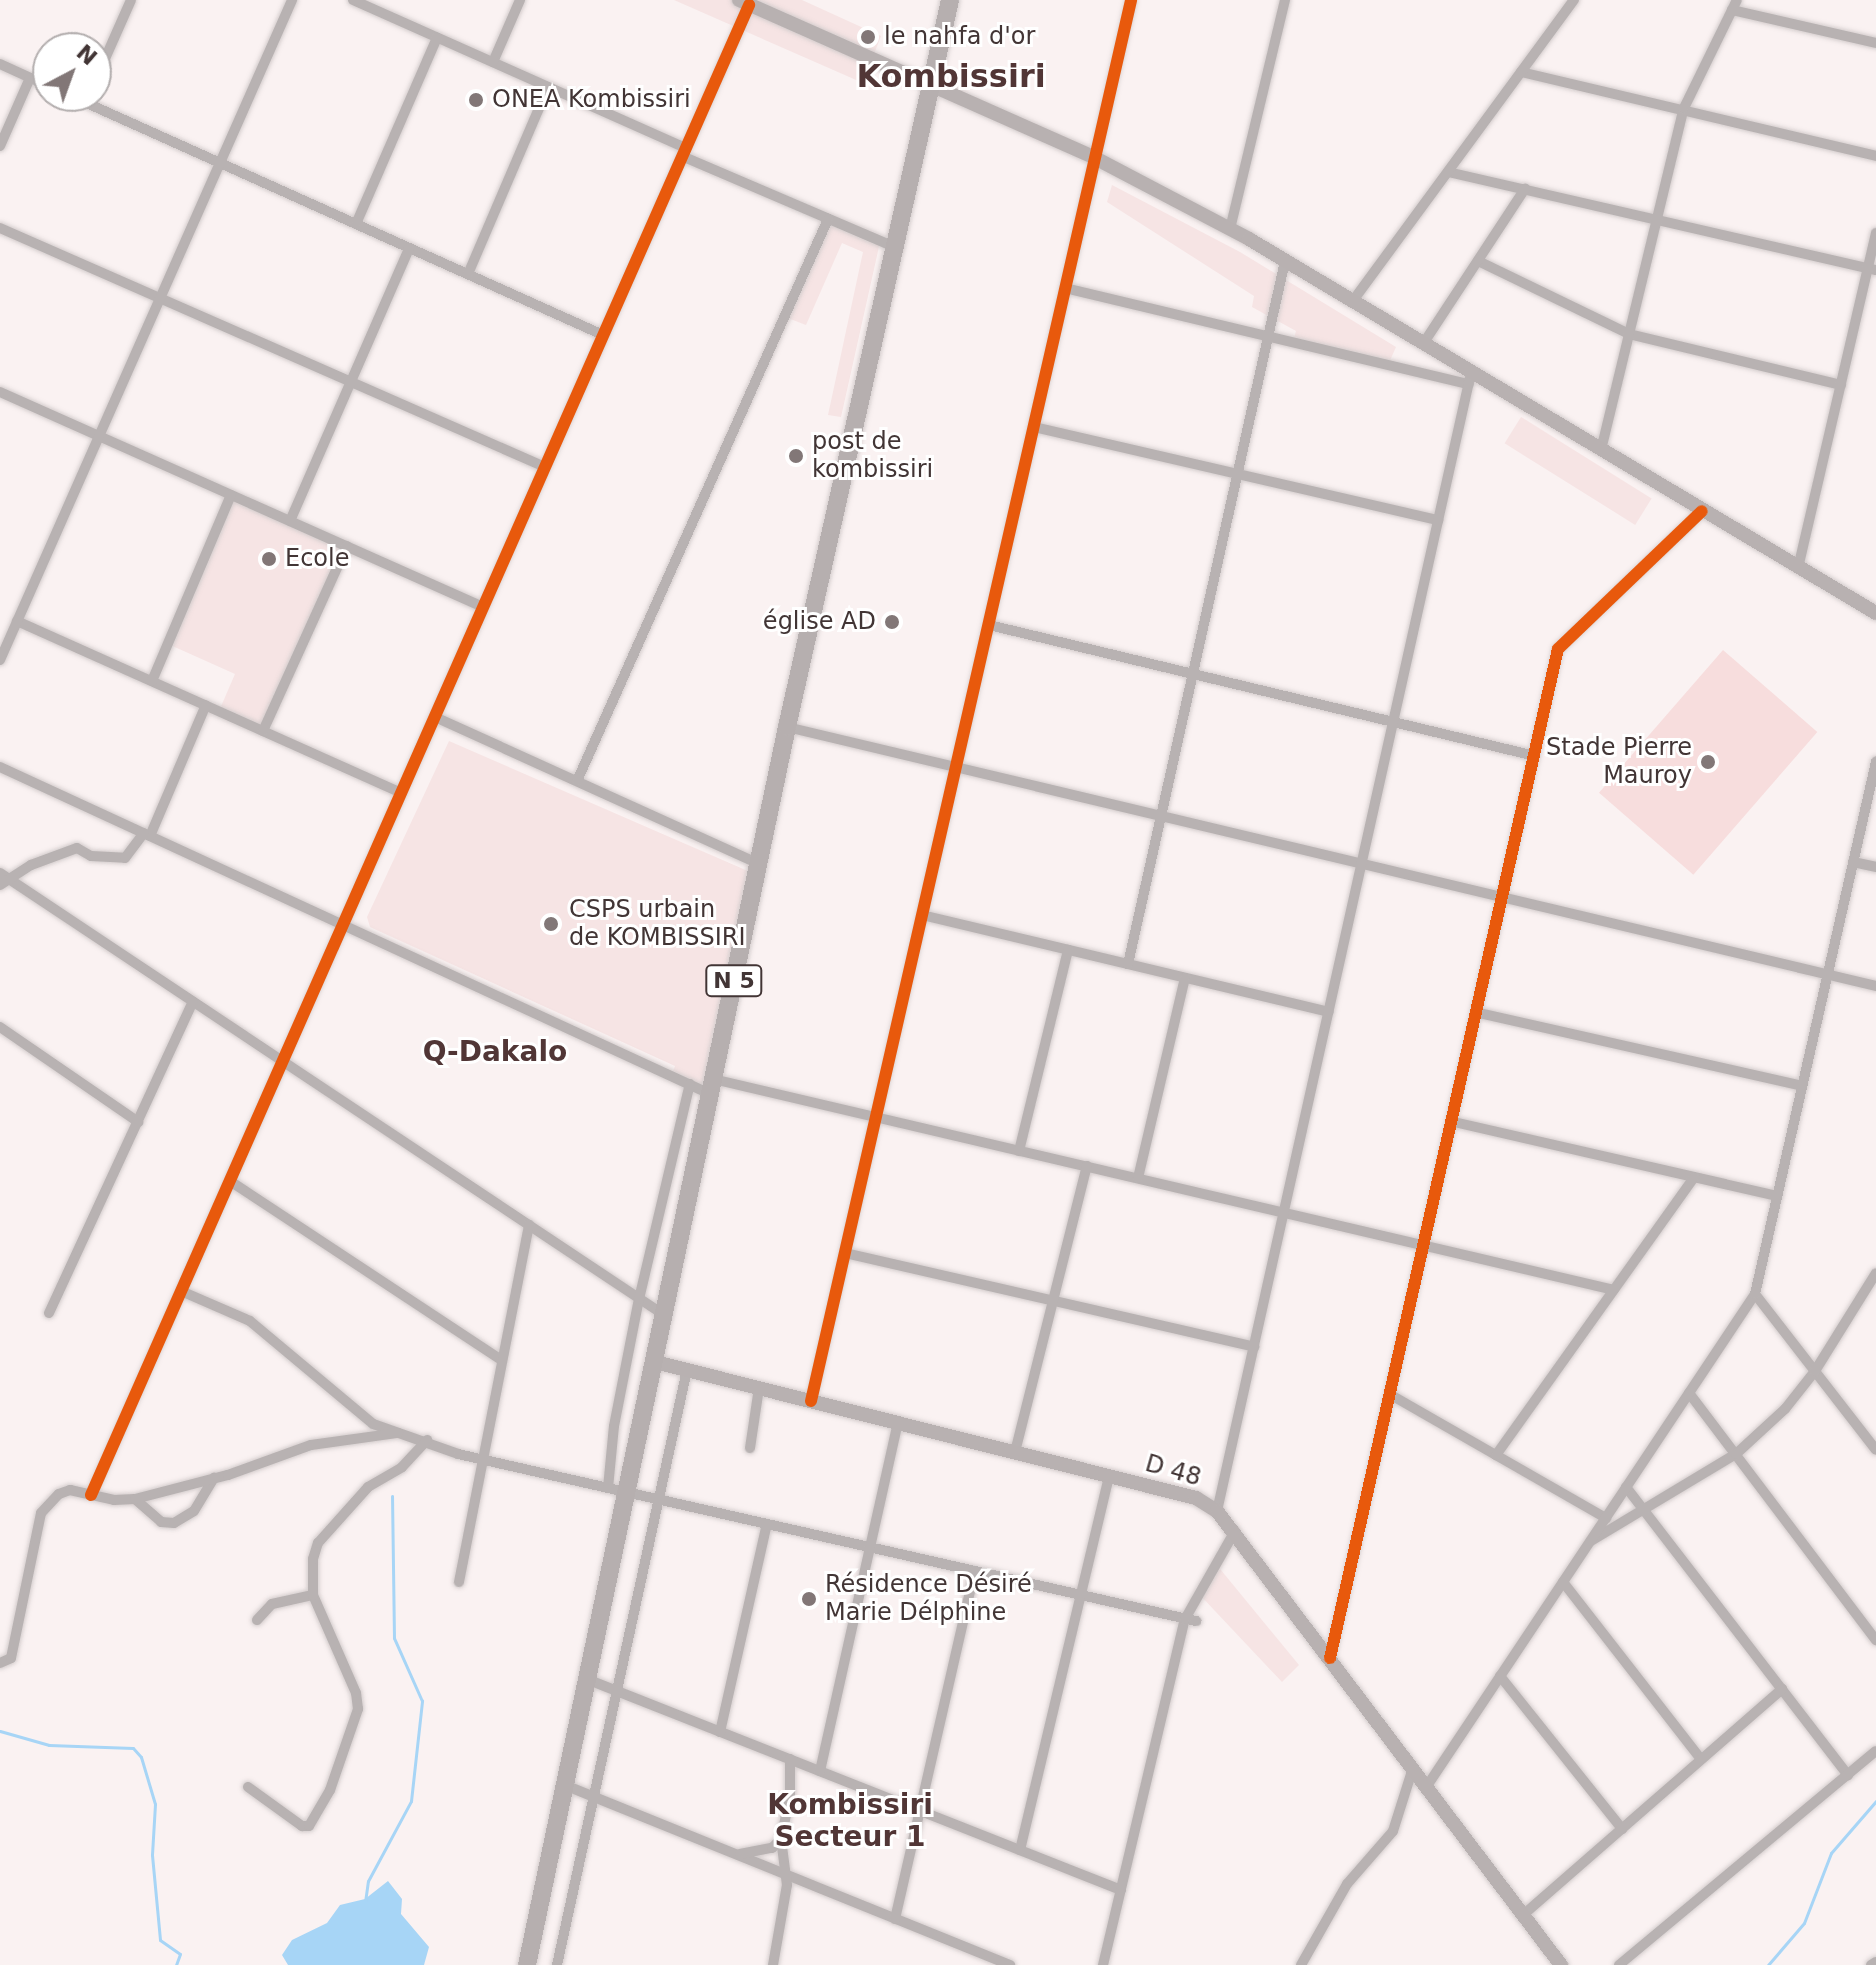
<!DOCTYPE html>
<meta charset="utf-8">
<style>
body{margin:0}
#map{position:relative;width:1876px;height:1965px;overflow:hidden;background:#faf2f2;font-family:"DejaVu Sans",sans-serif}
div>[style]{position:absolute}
.built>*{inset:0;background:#f6e4e4;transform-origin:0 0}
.green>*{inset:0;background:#f7dddd;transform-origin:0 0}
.water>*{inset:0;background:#a7d5f6}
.stream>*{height:3px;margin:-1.5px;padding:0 1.5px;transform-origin:1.5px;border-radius:1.5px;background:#a7d5f6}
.roads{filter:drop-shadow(0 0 2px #d4cdcd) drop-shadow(0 0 2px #d4cdcd)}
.street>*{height:10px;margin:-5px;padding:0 5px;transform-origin:5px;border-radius:5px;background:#b8b2b2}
.secondary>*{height:14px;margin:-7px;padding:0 7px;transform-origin:7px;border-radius:7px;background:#b8b1b1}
.highway>*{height:18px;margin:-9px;padding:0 9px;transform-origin:9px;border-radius:9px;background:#b6afaf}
.cycleway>*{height:12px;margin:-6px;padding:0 6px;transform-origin:6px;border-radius:6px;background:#e8590c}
.dots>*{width:22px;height:22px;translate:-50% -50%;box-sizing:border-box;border:4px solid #fff;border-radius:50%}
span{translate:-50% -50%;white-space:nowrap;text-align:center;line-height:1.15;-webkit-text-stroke:6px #fff;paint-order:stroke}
.shield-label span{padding:2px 6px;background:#fff;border:2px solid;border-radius:6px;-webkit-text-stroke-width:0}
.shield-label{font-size:22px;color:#423535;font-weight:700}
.poi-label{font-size:24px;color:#423535}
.left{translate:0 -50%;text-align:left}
.right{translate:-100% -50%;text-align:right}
.street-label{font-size:24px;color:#423535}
.quarter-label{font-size:28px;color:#513636;font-weight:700}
.district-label{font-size:32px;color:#513636;font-weight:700}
.north{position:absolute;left:32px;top:32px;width:80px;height:80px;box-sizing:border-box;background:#fff;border:2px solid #b3aeae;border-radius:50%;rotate:41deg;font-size:22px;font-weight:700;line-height:32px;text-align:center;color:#423535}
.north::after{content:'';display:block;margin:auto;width:28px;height:36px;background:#827777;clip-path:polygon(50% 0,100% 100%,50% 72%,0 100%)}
</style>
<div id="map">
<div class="built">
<div style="clip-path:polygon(674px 0,802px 0,881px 36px,863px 83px)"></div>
<div style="clip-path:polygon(1112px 185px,1240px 252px,1396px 347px,1388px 365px,1293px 342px,1296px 331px,1252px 307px,1254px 296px,1107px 202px)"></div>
<div style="clip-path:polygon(828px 219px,880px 242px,841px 417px,828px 415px,863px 252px,842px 243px,806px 325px,785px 317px)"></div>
<div style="left:1521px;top:417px;width:154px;height:31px;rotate:32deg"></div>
<div style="clip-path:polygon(231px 495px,347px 546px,263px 731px,219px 711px,235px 674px,168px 644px)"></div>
<div style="clip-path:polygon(449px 741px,757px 875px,710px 1094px,671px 1076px,675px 1066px,370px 927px,367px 917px)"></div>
<div style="clip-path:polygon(1216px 1564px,1299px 1665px,1282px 1682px,1199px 1594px)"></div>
</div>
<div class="green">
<div style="left:1723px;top:650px;width:125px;height:189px;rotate:41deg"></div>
</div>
<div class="water">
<div style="clip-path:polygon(388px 1881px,402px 1899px,401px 1914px,429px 1947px,424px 1965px,288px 1965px,282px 1955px,292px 1940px,327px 1923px,340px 1905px,365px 1899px)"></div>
</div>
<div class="stream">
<div style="left:0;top:1731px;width:51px;rotate:15.9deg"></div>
<div style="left:49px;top:1745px;width:84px;rotate:2deg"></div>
<div style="left:133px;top:1748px;width:12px;rotate:48deg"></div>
<div style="left:141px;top:1757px;width:49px;rotate:73.4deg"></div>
<div style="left:155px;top:1804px;width:51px;rotate:93.4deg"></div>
<div style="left:152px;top:1855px;width:85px;rotate:84.6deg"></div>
<div style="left:160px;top:1940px;width:24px;rotate:35deg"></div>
<div style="left:180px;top:1954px;width:12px;rotate:110deg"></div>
<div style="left:365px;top:1902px;width:21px;rotate:-82deg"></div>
<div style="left:368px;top:1881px;width:91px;rotate:-61.7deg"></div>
<div style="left:411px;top:1801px;width:101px;rotate:-83.7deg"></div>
<div style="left:422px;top:1701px;width:69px;rotate:-114deg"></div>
<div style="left:394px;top:1638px;width:142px;rotate:-90.8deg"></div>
<div style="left:1768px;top:1965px;width:55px;rotate:-49.4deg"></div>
<div style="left:1804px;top:1923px;width:75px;rotate:-68.9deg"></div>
<div style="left:1831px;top:1853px;width:69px;rotate:-49.1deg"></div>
</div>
<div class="roads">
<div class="street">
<div style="left:353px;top:0;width:364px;rotate:24deg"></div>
<div style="left:1732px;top:10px;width:148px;rotate:12.9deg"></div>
<div style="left:493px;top:62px;width:68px;rotate:-66.5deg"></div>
<div style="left:0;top:64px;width:53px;rotate:24.6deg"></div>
<div style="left:1521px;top:72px;width:365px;rotate:13.3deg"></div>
<div style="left:96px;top:79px;width:86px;rotate:-66.1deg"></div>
<div style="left:71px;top:96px;width:583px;rotate:24.19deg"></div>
<div style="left:0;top:146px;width:74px;rotate:-66.2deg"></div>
<div style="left:682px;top:156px;width:231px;rotate:23.2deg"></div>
<div style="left:1448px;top:172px;width:439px;rotate:12.9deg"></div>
<div style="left:356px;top:224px;width:203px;rotate:-66.5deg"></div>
<div style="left:0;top:228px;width:595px;rotate:23.68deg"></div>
<div style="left:1230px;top:229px;width:236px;rotate:-76.5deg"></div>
<div style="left:1478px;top:261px;width:168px;rotate:25.8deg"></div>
<div style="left:1629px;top:334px;width:218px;rotate:13.5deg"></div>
<div style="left:468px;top:274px;width:203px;rotate:-66.8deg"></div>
<div style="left:1065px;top:288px;width:415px;rotate:13.4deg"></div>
<div style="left:1352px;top:302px;width:375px;rotate:-53.7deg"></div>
<div style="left:1423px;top:344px;width:186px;rotate:-56.7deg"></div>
<div style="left:0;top:392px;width:529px;rotate:24deg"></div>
<div style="left:1034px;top:427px;width:415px;rotate:13deg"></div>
<div style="left:1601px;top:450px;width:352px;rotate:-76.4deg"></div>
<div style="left:1684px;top:108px;width:120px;rotate:-63.9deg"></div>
<div style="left:290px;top:521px;width:298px;rotate:-66.4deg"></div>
<div style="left:1798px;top:568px;width:344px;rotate:-76.9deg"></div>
<div style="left:17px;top:621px;width:421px;rotate:24.1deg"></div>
<div style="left:989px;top:625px;width:561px;rotate:13.49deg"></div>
<div style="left:0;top:660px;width:722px;rotate:-66.13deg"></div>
<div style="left:152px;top:681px;width:202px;rotate:-67deg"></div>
<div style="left:435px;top:717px;width:356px;rotate:24.4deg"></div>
<div style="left:787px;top:727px;width:1119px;rotate:13.38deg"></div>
<div style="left:263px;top:731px;width:203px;rotate:-65.6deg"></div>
<div style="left:0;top:767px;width:782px;rotate:24.73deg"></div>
<div style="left:577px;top:781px;width:616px;rotate:-65.93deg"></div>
<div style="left:150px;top:836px;width:142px;rotate:-66.9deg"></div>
<div style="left:1853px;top:862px;width:24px;rotate:12deg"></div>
<div style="left:0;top:873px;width:798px;rotate:33.65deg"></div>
<div style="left:0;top:885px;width:37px;rotate:-33deg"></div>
<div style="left:31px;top:865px;width:49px;rotate:-20.3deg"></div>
<div style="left:77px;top:848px;width:16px;rotate:30deg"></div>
<div style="left:91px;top:856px;width:34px;rotate:3deg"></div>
<div style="left:125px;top:858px;width:31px;rotate:-53deg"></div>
<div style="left:922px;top:915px;width:418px;rotate:13.4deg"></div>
<div style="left:1128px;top:964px;width:720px;rotate:-77.41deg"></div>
<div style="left:1479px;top:1013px;width:331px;rotate:12.7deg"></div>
<div style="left:0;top:1027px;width:168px;rotate:34.5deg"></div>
<div style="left:713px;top:1079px;width:925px;rotate:13.18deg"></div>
<div style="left:1454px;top:1122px;width:331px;rotate:12.9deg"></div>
<div style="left:1019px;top:1151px;width:207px;rotate:-76.3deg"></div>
<div style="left:1138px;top:1178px;width:205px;rotate:-76.8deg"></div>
<div style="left:230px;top:1181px;width:323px;rotate:33.4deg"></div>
<div style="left:845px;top:1253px;width:420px;rotate:12.9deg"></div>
<div style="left:181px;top:1291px;width:75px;rotate:23.5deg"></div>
<div style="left:250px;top:1321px;width:160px;rotate:39.9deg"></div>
<div style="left:373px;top:1424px;width:90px;rotate:19.4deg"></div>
<div style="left:458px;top:1454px;width:757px;rotate:12.75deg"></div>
<div style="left:1755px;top:1294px;width:197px;rotate:52.2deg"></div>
<div style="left:49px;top:1313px;width:343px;rotate:-65.2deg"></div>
<div style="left:1689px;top:1393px;width:310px;rotate:52.9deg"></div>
<div style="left:1391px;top:1395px;width:248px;rotate:29.8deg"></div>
<div style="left:811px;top:1401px;width:1437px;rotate:-77.13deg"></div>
<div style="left:750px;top:1448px;width:61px;rotate:-81.5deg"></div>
<div style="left:1015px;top:1452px;width:295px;rotate:-75.9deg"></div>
<div style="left:1496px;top:1455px;width:341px;rotate:-54.5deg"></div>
<div style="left:1626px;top:1487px;width:364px;rotate:52.4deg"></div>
<div style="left:608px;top:1488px;width:62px;rotate:-84.5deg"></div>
<div style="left:614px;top:1426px;width:129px;rotate:-78.9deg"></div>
<div style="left:639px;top:1299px;width:221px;rotate:-76.7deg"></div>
<div style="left:91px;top:1495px;width:1629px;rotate:-66.17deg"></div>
<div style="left:135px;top:1499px;width:35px;rotate:41deg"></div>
<div style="left:161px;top:1522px;width:13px;rotate:4deg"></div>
<div style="left:174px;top:1523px;width:23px;rotate:-31deg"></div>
<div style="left:194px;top:1511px;width:39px;rotate:-59deg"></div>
<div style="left:1217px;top:1511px;width:1166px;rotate:-77.42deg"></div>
<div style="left:1591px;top:1541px;width:169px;rotate:-31deg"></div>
<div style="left:1736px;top:1454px;width:67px;rotate:-42.6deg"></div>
<div style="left:1785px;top:1409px;width:48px;rotate:-51.7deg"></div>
<div style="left:1815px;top:1371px;width:115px;rotate:-58.1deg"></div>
<div style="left:459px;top:1582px;width:364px;rotate:-78.9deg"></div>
<div style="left:1563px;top:1582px;width:224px;rotate:52.1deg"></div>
<div style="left:257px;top:1620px;width:22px;rotate:-47deg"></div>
<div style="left:272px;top:1604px;width:42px;rotate:-12.4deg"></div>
<div style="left:1330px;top:1658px;width:1034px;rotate:-77.27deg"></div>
<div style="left:1558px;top:649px;width:199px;rotate:-43.8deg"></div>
<div style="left:0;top:1663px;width:12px;rotate:-24deg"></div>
<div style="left:11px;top:1658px;width:148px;rotate:-78.3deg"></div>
<div style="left:41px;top:1513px;width:26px;rotate:-47deg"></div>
<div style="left:59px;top:1494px;width:12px;rotate:-20deg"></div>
<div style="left:70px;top:1490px;width:45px;rotate:12.8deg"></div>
<div style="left:114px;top:1500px;width:21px;rotate:-3deg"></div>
<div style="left:135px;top:1499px;width:96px;rotate:-14.5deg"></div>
<div style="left:228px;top:1475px;width:88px;rotate:-19.9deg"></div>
<div style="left:311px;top:1445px;width:88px;rotate:-7.9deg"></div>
<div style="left:1500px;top:1676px;width:196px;rotate:51.4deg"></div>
<div style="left:589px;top:1680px;width:572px;rotate:21.54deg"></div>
<div style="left:720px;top:1732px;width:213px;rotate:-77.3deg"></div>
<div style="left:820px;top:1771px;width:357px;rotate:-77.4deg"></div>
<div style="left:567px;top:1786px;width:478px;rotate:22deg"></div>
<div style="left:1427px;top:1786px;width:591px;rotate:-56.31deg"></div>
<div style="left:1755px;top:1294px;width:546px;rotate:-77.19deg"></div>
<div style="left:248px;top:1787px;width:67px;rotate:35.8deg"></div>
<div style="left:302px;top:1826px;width:7px"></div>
<div style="left:309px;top:1826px;width:42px;rotate:-59.7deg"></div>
<div style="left:330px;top:1790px;width:86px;rotate:-70.9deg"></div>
<div style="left:358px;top:1709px;width:16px;rotate:-97deg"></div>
<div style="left:356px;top:1693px;width:107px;rotate:-113.7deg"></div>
<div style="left:313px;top:1595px;width:36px;rotate:-90deg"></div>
<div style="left:313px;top:1559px;width:17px;rotate:-73deg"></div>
<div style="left:318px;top:1543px;width:75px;rotate:-48.2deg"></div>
<div style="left:368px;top:1487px;width:39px;rotate:-30deg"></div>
<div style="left:402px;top:1467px;width:37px;rotate:-47deg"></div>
<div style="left:1020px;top:1850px;width:384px;rotate:-76.6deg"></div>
<div style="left:740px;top:1854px;width:33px;rotate:-11deg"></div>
<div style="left:772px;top:1848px;width:13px;rotate:-45deg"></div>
<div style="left:781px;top:1839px;width:44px;rotate:-78.2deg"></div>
<div style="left:790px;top:1796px;width:37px;rotate:-90deg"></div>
<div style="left:1523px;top:1915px;width:344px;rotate:-41.1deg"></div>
<div style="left:895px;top:1919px;width:357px;rotate:-77.1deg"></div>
<div style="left:557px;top:1965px;width:609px;rotate:-77.68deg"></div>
<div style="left:773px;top:1965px;width:81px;rotate:-80.1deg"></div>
<div style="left:787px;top:1885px;width:46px;rotate:-97.4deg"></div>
<div style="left:1103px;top:1965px;width:356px;rotate:-76.7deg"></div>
<div style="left:1185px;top:1619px;width:101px;rotate:-60.4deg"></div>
<div style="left:1301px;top:1965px;width:93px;rotate:-60.4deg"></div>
<div style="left:1347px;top:1884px;width:70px;rotate:-49deg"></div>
<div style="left:1393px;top:1831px;width:66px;rotate:-72.4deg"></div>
<div style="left:1619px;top:1965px;width:334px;rotate:-39.8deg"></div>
<div style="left:1871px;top:1965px;width:6px;rotate:-31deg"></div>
</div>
<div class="secondary">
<div style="left:739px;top:0;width:389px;rotate:23.9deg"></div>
<div style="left:1095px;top:158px;width:174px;rotate:27.7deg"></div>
<div style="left:1249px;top:239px;width:730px;rotate:30.82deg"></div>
<div style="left:655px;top:1362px;width:558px;rotate:14.11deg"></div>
<div style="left:1196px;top:1498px;width:25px;rotate:32deg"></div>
<div style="left:1217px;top:1511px;width:570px;rotate:52.85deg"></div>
</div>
<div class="highway">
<div style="left:527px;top:1965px;width:1265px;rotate:-78.14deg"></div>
<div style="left:787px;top:727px;width:745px;rotate:-77.36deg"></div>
</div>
</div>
<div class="cycleway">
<div style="left:811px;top:1401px;width:1437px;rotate:-77.13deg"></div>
<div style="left:91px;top:1495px;width:1629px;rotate:-66.17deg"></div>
<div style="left:1330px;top:1658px;width:1034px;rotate:-77.27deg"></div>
<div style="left:1558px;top:649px;width:199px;rotate:-43.8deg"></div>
</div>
<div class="dots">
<div style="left:868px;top:37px;background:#827777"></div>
<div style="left:476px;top:100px;background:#827777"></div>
<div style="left:796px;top:456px;background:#827777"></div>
<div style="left:269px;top:559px;background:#827777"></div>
<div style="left:892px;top:622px;background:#827777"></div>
<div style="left:1708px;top:762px;background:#827777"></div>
<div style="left:551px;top:924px;background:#827777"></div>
<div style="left:809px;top:1599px;background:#827777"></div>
</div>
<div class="shield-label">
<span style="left:734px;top:981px">N 5</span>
</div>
<div class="poi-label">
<span class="left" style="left:884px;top:37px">le nahfa d'or</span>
<span class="left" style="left:492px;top:100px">ONEA Kombissiri</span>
<span class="left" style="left:812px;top:456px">post de<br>kombissiri</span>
<span class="left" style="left:285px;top:559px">Ecole</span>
<span class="right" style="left:876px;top:622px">église AD</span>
<span class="right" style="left:1692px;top:762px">Stade Pierre<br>Mauroy</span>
<span class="left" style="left:569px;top:924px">CSPS urbain<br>de KOMBISSIRI</span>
<span class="left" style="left:825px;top:1599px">Résidence Désiré<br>Marie Délphine</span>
</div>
<div class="street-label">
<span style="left:1173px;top:1471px;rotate:16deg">D 48</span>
</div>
<div class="quarter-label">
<span style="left:495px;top:1052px">Q-Dakalo</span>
<span style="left:850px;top:1821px">Kombissiri<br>Secteur 1</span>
</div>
<div class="district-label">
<span style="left:951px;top:76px">Kombissiri</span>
</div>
<div class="north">N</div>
</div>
